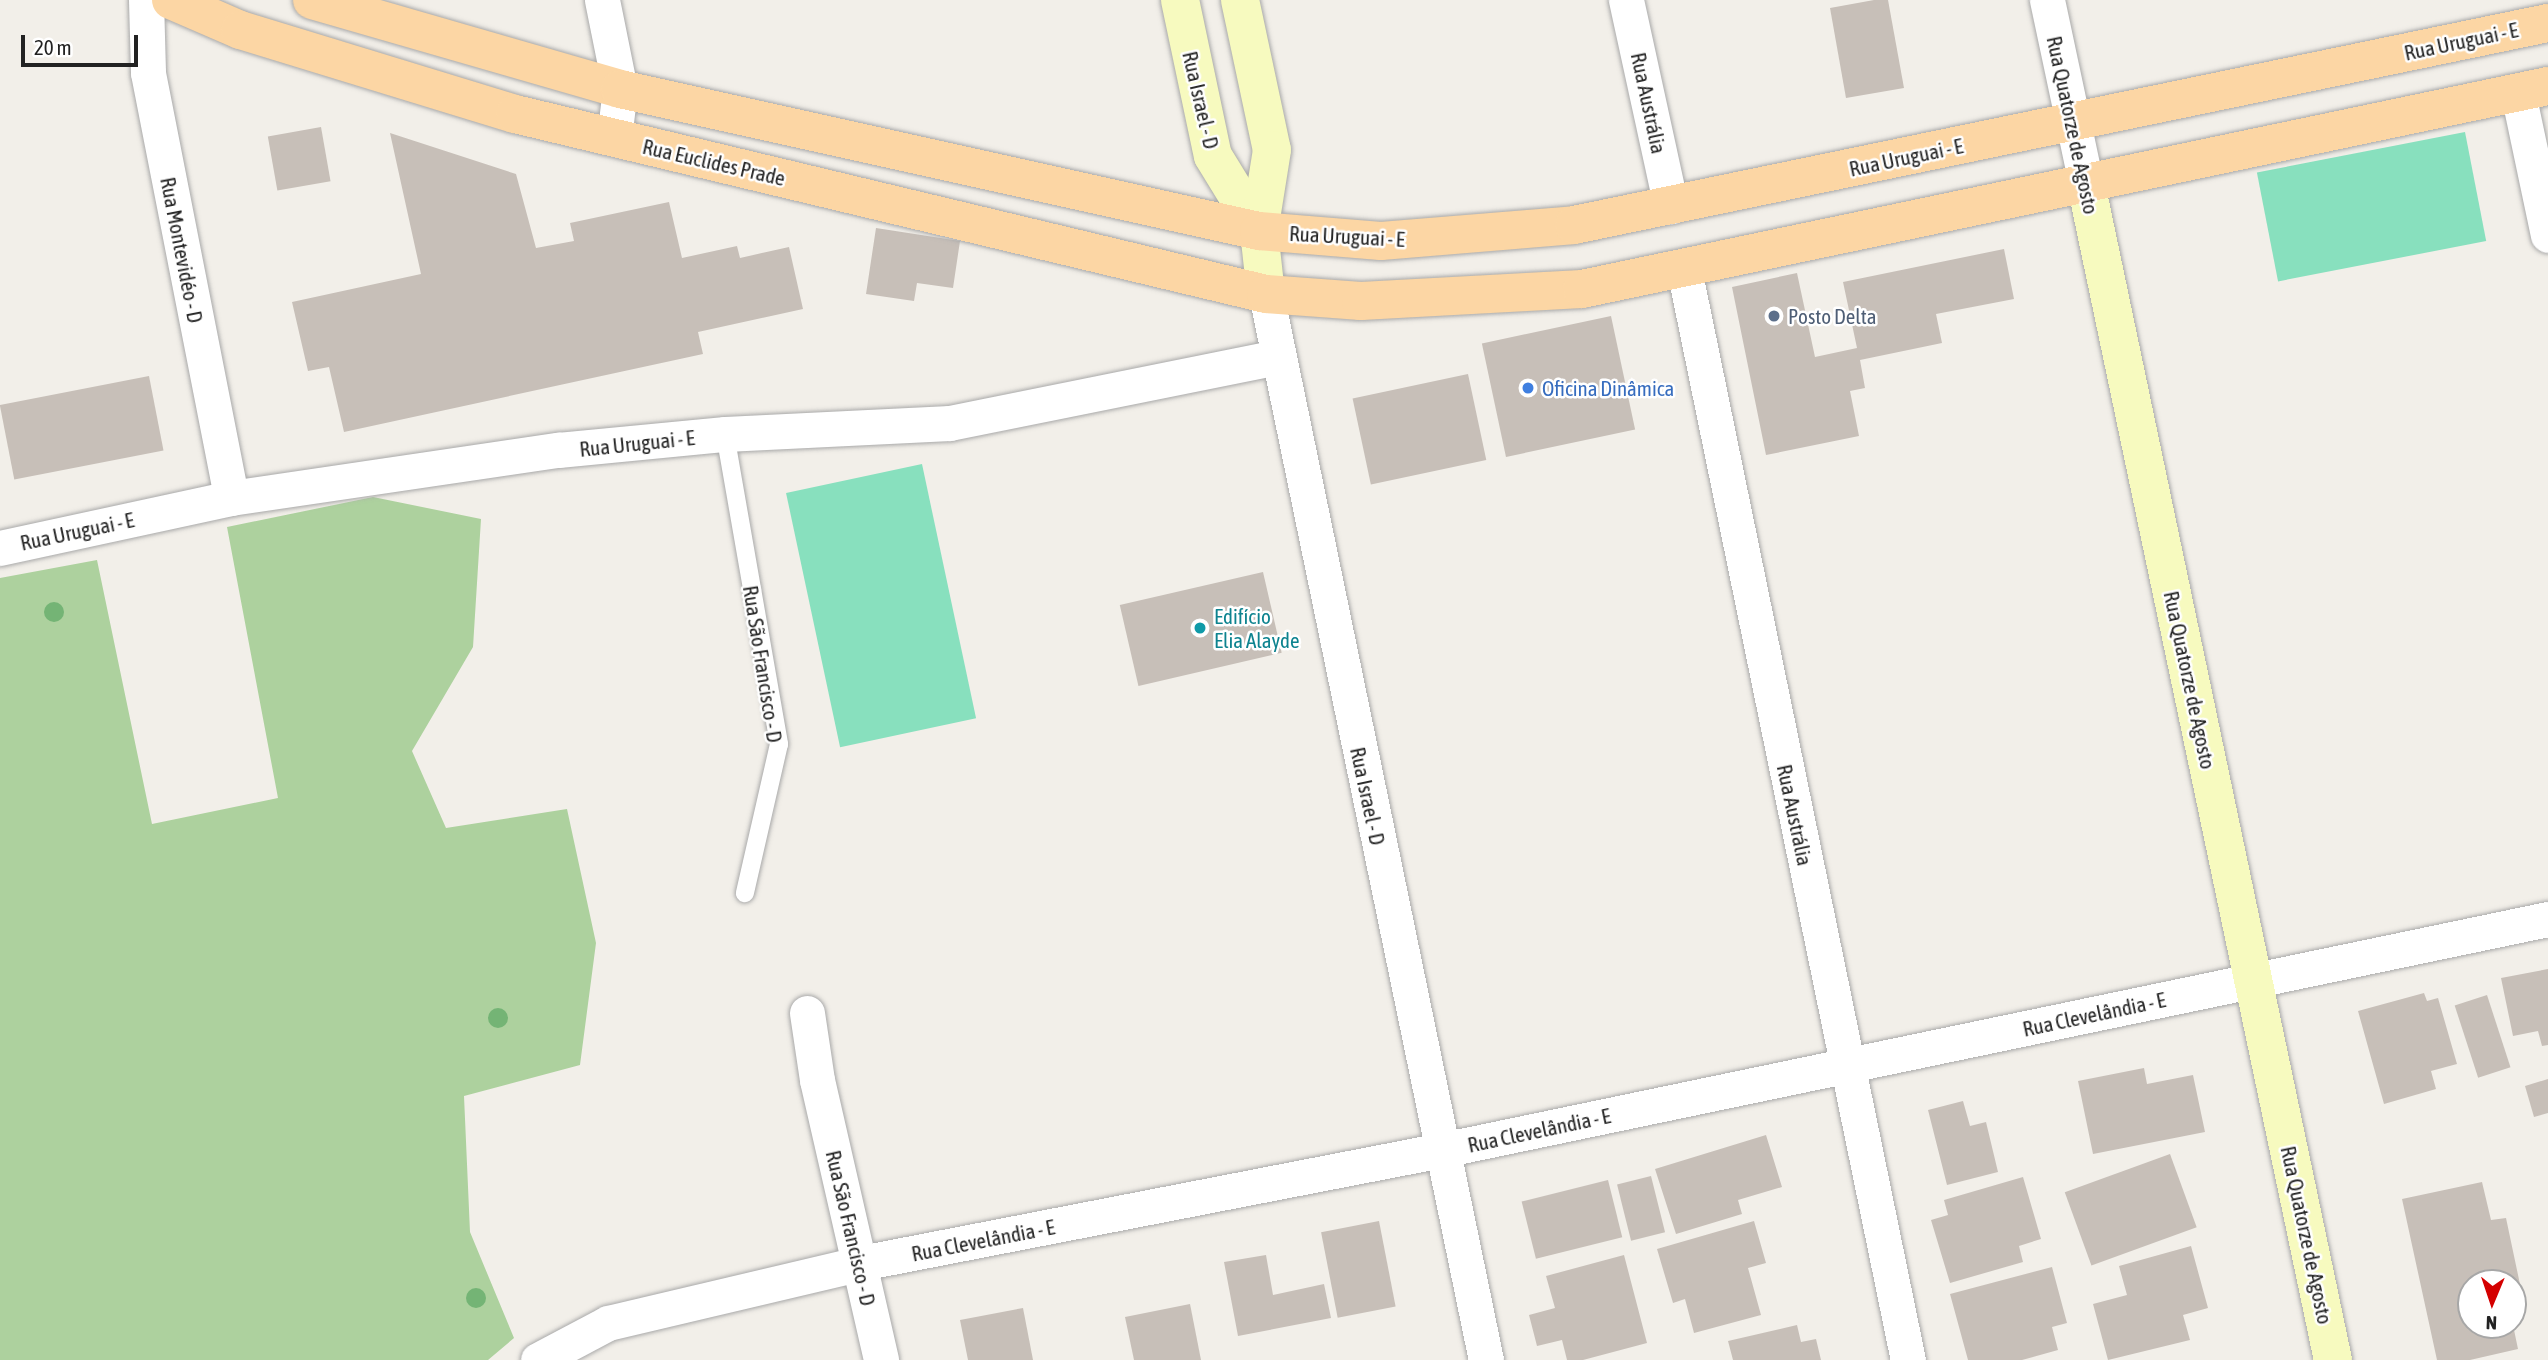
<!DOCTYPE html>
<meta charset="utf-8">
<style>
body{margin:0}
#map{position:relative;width:2548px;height:1360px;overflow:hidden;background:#f2efe9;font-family:"Asap Condensed",sans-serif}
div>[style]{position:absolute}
.forest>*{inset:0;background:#add19e}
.pitch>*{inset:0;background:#88e0be;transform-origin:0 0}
.building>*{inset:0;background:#c7bfb8;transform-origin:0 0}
.roads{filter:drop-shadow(0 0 2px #a9a9a9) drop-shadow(0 0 2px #a9a9a9)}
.lane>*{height:18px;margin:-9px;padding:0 9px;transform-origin:9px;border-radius:9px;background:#fff}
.street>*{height:35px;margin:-17.5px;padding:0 17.5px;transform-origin:17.5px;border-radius:17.5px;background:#fff}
.secondary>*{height:38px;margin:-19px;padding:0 19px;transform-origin:19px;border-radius:19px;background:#f7fabf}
.primary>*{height:38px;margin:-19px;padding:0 19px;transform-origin:19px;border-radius:19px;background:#fcd6a4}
.trees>*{width:20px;height:20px;margin:-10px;border-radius:50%;background:#74b475}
.dots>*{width:19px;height:19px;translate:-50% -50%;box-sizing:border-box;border:4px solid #fff;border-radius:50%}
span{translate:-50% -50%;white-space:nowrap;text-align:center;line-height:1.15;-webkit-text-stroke:5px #fff;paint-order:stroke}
.street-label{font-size:21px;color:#222}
.service-label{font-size:21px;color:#4e5e75}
.left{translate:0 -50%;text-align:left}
.shop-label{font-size:21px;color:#366cbe}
.culture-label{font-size:21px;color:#0d838f}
.north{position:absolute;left:2457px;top:1269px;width:70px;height:70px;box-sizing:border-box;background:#fff;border:2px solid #a7a7a7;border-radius:50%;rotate:182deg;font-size:19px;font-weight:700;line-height:28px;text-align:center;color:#222}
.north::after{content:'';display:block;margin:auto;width:24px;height:32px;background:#d40000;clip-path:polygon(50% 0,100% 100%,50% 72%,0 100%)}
.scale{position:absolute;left:21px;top:35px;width:117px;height:32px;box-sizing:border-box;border:4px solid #222;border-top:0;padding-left:9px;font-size:21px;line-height:24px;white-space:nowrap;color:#222;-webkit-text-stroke:5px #fff;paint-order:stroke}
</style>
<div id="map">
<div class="forest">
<div style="clip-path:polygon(373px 497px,481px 519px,473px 647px,412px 751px,446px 828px,567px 809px,596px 943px,580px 1065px,464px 1096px,470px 1232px,514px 1338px,488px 1360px,0 1360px,0 578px,97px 560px,152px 824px,278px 798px,227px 527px)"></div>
</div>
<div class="pitch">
<div style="left:2465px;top:132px;width:111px;height:212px;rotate:79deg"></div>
<div style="left:922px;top:464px;width:260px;height:139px;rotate:78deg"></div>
</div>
<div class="building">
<div style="clip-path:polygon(1874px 0,1888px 0,1904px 88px,1846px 98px,1830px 8px)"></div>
<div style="left:321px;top:127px;width:55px;height:54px;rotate:80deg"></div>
<div style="clip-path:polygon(390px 133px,516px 174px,536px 248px,574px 241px,570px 223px,669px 202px,682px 258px,737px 246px,740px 258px,789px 247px,803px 309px,698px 332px,703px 354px,344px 432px,329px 367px,308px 371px,292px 302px,421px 274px)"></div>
<div style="clip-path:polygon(876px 228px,960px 241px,953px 288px,917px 283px,914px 301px,866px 294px)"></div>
<div style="clip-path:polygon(2004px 249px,2014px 299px,1936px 314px,1942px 343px,1860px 360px,1865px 388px,1850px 391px,1859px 436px,1766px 455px,1732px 287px,1797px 273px,1815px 357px,1857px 348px,1843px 282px)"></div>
<div style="left:1611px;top:316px;width:116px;height:132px;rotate:78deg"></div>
<div style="left:1468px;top:374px;width:88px;height:118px;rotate:78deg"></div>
<div style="left:149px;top:376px;width:76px;height:152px;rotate:79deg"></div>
<div style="left:1263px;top:572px;width:83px;height:147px;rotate:77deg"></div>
<div style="clip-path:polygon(2548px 969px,2548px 1045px,2542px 1046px,2538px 1031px,2513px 1036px,2501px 978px)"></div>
<div style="clip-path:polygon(2424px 993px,2427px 1001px,2438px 998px,2457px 1064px,2431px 1071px,2436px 1089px,2384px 1104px,2358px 1011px)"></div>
<div style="left:2487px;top:995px;width:76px;height:34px;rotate:72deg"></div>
<div style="clip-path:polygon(2144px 1068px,2147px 1084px,2193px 1075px,2205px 1132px,2093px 1154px,2078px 1081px)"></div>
<div style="clip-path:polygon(2548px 1079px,2548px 1113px,2534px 1117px,2525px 1086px)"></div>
<div style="clip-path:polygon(1963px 1101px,1970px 1126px,1986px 1122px,1998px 1172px,1947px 1185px,1928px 1110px)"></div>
<div style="clip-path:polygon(1766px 1135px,1782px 1187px,1738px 1200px,1742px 1214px,1676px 1234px,1655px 1169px)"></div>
<div style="left:2170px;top:1154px;width:78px;height:112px;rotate:70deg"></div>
<div style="left:1651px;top:1176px;width:58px;height:35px;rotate:76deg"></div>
<div style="clip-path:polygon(2023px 1177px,2041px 1239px,2019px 1246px,2023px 1262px,1950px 1283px,1931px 1220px,1948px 1215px,1944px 1200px)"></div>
<div style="left:1608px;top:1180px;width:59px;height:89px;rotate:76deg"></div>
<div style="clip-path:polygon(2482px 1182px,2491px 1220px,2506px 1218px,2525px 1308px,2513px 1311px,2513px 1283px,2471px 1283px,2471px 1325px,2513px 1325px,2518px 1349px,2470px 1360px,2437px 1360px,2402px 1199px)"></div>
<div style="left:1379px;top:1221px;width:87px;height:59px;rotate:79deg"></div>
<div style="clip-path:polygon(1754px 1221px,1766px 1263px,1748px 1268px,1761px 1315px,1694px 1333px,1685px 1299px,1673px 1303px,1657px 1249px)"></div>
<div style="clip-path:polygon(2191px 1246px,2208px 1308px,2183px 1315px,2190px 1340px,2108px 1360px,2093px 1304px,2127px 1295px,2119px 1266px)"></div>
<div style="clip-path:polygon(1266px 1255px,1273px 1295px,1324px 1284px,1331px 1318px,1238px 1336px,1224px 1262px)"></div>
<div style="clip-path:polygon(1624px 1255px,1647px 1343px,1583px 1360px,1567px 1360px,1562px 1340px,1537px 1346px,1529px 1315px,1555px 1308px,1546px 1276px)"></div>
<div style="clip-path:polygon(2052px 1267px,2067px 1323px,2052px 1327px,2058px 1350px,2022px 1360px,1968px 1360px,1950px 1294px)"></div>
<div style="clip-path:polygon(1190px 1304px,1201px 1360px,1134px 1360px,1125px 1317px)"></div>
<div style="clip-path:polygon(1023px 1308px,1033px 1360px,968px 1360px,960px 1320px)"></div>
<div style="clip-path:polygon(1797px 1325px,1801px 1342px,1816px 1339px,1821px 1360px,1733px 1360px,1728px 1341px)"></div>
</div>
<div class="roads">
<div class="lane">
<div style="left:725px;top:434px;width:315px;rotate:80.1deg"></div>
<div style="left:779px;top:744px;width:153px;rotate:102.9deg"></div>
</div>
<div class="street">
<div style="left:146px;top:0;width:73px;rotate:88.4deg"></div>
<div style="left:148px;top:73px;width:433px;rotate:78.9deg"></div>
<div style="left:602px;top:0;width:91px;rotate:78.6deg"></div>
<div style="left:620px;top:89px;width:49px;rotate:97deg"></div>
<div style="left:1626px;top:0;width:211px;rotate:77.7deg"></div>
<div style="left:2047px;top:0;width:188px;rotate:78deg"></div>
<div style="left:2518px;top:93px;width:145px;rotate:78.1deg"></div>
<div style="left:1684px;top:269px;width:1114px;rotate:78.4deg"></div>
<div style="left:1266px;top:294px;width:1088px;rotate:78.34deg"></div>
<div style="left:0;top:548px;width:236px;rotate:-12.2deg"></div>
<div style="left:231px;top:498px;width:331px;rotate:-8.4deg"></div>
<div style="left:558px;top:450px;width:168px;rotate:-5.5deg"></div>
<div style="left:725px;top:434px;width:225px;rotate:-2.8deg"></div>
<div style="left:950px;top:423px;width:333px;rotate:-11.4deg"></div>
<div style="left:807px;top:1013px;width:68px;rotate:81.5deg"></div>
<div style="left:817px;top:1080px;width:287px;rotate:77.1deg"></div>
<div style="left:538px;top:1360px;width:79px;rotate:-27.9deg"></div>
<div style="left:608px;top:1323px;width:260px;rotate:-13.3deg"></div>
<div style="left:861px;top:1263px;width:592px;rotate:-11.01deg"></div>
<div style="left:1442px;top:1150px;width:1130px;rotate:-11.8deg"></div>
</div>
<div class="secondary">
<div style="left:1180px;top:0;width:159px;rotate:78.1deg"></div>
<div style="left:1213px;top:156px;width:88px;rotate:58.5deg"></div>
<div style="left:1240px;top:0;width:153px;rotate:78deg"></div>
<div style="left:1272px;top:150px;width:82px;rotate:99.1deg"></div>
<div style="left:1259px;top:231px;width:63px;rotate:83.7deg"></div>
<div style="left:2086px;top:184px;width:1202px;rotate:78.14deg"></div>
</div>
<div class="primary">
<div style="left:171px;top:0;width:75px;rotate:23.5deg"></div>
<div style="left:240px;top:30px;width:288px;rotate:17deg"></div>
<div style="left:515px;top:114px;width:772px;rotate:13.48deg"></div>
<div style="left:1266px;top:294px;width:95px;rotate:4.2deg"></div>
<div style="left:1361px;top:301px;width:221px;rotate:-3.1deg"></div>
<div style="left:1582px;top:289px;width:987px;rotate:-11.87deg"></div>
<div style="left:312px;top:0;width:321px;rotate:16.1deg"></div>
<div style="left:620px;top:89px;width:655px;rotate:12.53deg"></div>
<div style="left:1259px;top:231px;width:122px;rotate:4.7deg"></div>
<div style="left:1381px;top:241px;width:194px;rotate:-4.7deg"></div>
<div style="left:1574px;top:225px;width:995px;rotate:-11.72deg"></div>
</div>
</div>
<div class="trees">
<div style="left:54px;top:612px"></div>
<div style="left:498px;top:1018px"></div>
<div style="left:476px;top:1298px"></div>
</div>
<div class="dots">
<div style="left:1774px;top:316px;background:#5c6f8a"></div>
<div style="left:1528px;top:388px;background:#3f7fe0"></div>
<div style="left:1200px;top:628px;background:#0f9aa8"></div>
</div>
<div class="street-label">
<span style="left:2461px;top:41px;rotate:-12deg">Rua Uruguai - E</span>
<span style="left:1201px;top:100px;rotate:77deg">Rua Israel - D</span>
<span style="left:1649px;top:103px;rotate:78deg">Rua Austrália</span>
<span style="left:2073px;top:125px;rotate:78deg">Rua Quatorze de Agosto</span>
<span style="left:1906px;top:157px;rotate:-12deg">Rua Uruguai - E</span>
<span style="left:714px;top:162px;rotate:13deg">Rua Euclides Prade</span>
<span style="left:1347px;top:236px;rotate:3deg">Rua Uruguai - E</span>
<span style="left:182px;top:250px;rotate:79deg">Rua Montevidéo - D</span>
<span style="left:637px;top:443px;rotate:-6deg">Rua Uruguai - E</span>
<span style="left:77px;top:531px;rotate:-12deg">Rua Uruguai - E</span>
<span style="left:763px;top:664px;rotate:81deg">Rua São Francisco - D</span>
<span style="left:2190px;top:680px;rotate:78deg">Rua Quatorze de Agosto</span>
<span style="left:1368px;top:796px;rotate:78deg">Rua Israel - D</span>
<span style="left:1795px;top:815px;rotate:78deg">Rua Austrália</span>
<span style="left:2094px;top:1014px;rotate:-12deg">Rua Clevelândia - E</span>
<span style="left:1539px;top:1130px;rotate:-12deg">Rua Clevelândia - E</span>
<span style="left:851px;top:1228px;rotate:77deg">Rua São Francisco - D</span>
<span style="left:2307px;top:1235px;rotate:78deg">Rua Quatorze de Agosto</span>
<span style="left:983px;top:1240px;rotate:-11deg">Rua Clevelândia - E</span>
</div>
<div class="service-label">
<span class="left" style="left:1788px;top:316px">Posto Delta</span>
</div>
<div class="shop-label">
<span class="left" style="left:1542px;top:388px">Oficina Dinâmica</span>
</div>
<div class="culture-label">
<span class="left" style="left:1214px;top:628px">Edifício<br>Elia Alayde</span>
</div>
<div class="north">N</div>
<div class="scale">20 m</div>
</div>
